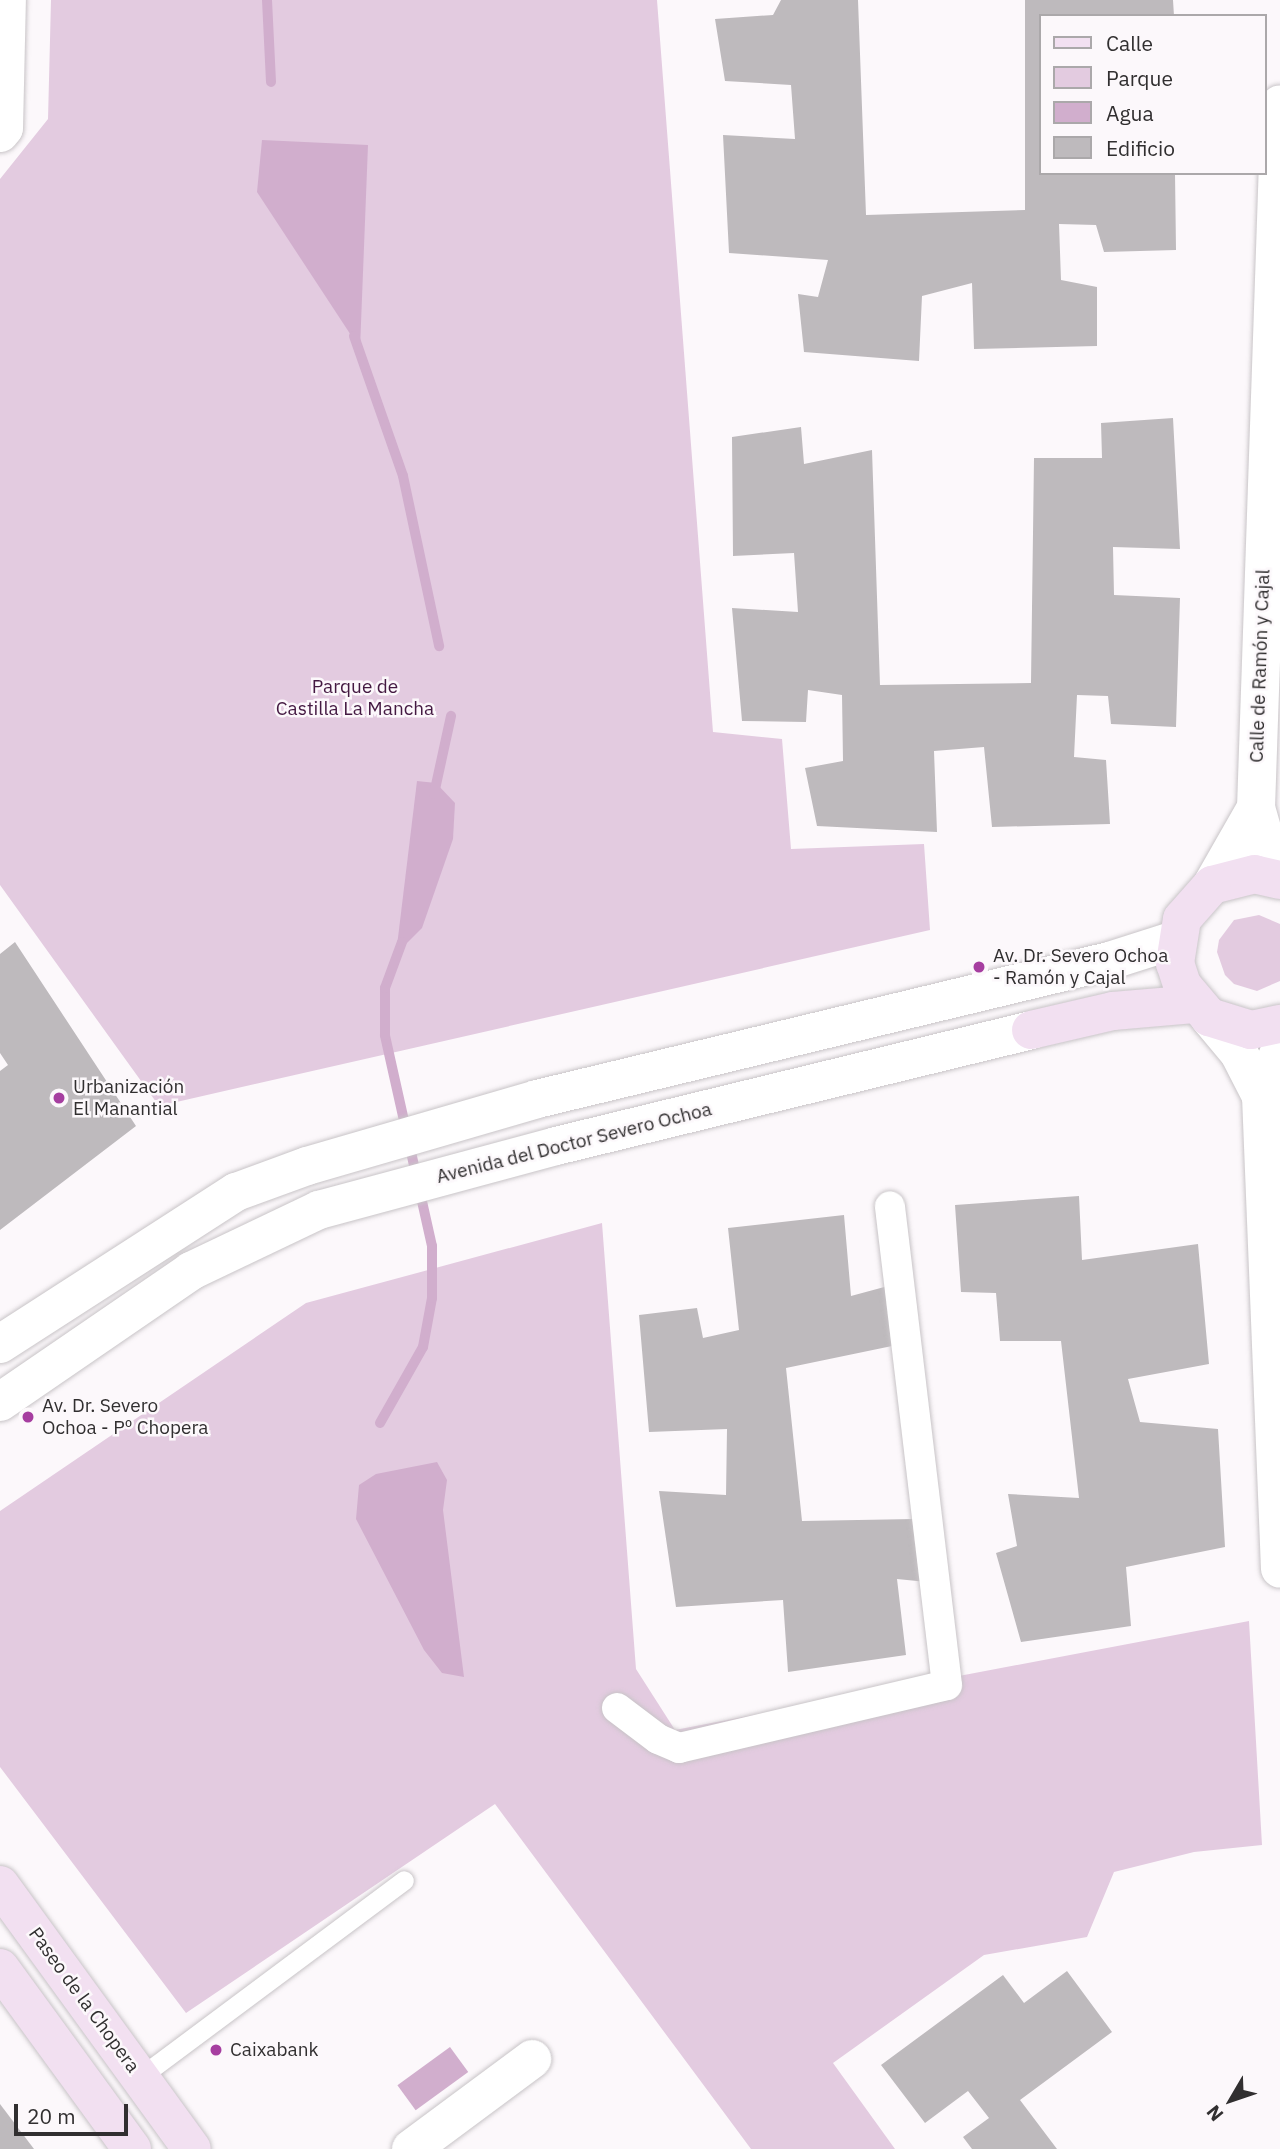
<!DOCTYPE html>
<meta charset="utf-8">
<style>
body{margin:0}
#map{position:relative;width:1280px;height:2149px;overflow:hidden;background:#fcf8fb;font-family:"IBM Plex Sans",sans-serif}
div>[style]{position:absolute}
.green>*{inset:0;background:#e3cbe0}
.water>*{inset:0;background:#d1aecd;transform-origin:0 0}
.stream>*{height:10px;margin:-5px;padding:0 5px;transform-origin:5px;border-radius:5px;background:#d1aecd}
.building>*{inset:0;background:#bebabd}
.roads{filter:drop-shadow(0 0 2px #c8c4c7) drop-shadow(0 0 2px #c8c4c7)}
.service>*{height:19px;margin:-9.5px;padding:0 9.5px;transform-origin:9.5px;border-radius:9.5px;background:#fff}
.pedestrian>*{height:30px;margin:-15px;padding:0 15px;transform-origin:15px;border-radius:15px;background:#fff}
.minor>*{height:38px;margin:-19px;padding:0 19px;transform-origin:19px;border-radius:19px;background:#fff}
.secondary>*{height:38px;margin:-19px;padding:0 19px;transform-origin:19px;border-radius:19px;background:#f2e0f1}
.dots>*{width:19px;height:19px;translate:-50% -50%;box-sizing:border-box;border:4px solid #fcf8fb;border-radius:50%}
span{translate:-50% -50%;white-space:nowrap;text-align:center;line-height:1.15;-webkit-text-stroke:5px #fcf8fb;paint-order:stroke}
.street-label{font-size:19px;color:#312f30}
.park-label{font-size:19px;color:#441942}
.poi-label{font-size:19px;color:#312f30}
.left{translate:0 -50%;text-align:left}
.legend{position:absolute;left:1039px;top:14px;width:228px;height:161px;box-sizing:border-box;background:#fcf8fb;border:2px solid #aba8aa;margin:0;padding:9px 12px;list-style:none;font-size:21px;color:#312f30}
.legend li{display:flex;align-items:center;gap:14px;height:35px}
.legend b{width:35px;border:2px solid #aba8aa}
.north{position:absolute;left:1196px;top:2065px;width:70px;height:70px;-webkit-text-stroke:5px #fcf8fb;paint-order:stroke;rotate:231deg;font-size:19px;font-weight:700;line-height:28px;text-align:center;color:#312f30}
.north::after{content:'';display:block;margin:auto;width:24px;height:32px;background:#312f30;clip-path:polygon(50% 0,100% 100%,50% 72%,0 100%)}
.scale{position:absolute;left:14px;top:2104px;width:114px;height:32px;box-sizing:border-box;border:4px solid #312f30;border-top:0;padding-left:9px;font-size:21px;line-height:24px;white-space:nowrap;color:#312f30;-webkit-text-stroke:5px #fcf8fb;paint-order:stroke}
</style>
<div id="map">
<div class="green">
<div style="clip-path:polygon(51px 0,657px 0,713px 732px,782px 739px,791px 849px,924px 844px,930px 930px,159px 1106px,0 885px,0 179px,48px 119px)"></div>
<div style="clip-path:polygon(1259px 915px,1280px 924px,1280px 981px,1257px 991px,1234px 984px,1225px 975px,1217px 952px,1219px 940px,1234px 920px)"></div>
<div style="clip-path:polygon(602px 1223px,636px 1669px,675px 1730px,1249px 1621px,1262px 1845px,1194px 1852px,1114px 1872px,1087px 1937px,984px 1955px,833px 2063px,895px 2149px,751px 2149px,495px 1804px,186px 2013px,0 1767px,0 1511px,306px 1303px)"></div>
</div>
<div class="water">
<div style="clip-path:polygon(262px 140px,368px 145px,360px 349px,257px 192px)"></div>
<div style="clip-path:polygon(417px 781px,436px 783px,455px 803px,453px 839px,422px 928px,396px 954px)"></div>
<div style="clip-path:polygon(437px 1462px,447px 1480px,443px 1510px,464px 1677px,442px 1673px,424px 1650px,356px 1519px,359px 1485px,376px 1474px)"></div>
<div style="left:450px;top:2047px;width:31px;height:65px;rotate:54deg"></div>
</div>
<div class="stream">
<div style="left:267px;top:0;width:82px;rotate:87.2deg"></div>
<div style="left:354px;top:336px;width:148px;rotate:70.7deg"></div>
<div style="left:403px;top:476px;width:174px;rotate:78deg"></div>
<div style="left:434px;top:794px;width:80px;rotate:-77.7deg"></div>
<div style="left:380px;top:1423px;width:87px;rotate:-60.5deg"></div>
<div style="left:423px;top:1347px;width:50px;rotate:-79.6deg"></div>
<div style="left:432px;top:1298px;width:52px;rotate:-90deg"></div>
<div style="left:432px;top:1246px;width:216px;rotate:-102.6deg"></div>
<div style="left:385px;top:1035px;width:47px;rotate:-90deg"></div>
<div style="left:385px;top:988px;width:49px;rotate:-69.7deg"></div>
</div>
<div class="building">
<div style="clip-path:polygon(781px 0,858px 0,866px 215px,1025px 210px,1025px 0,1173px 0,1174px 16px,1040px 16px,1040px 173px,1175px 173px,1176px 250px,1104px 252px,1096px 225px,1059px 224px,1061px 280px,1097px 287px,1097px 346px,974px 349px,972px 283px,922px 296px,919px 361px,804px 352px,798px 294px,818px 297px,828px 260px,729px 253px,723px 135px,795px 139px,791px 85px,725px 81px,715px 19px,773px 15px)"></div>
<div style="clip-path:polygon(1173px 418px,1180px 549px,1113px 547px,1114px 595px,1180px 598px,1176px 727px,1111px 724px,1108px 696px,1077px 695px,1074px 757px,1106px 760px,1110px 824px,992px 827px,984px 747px,934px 751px,937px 832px,817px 826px,805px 768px,843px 761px,842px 695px,808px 690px,806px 722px,742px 721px,732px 608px,798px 612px,794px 553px,733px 556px,732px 437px,801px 427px,804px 464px,872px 450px,880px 685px,1031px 683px,1034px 458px,1102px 458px,1101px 423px)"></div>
<div style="clip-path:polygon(15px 942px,136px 1126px,0 1230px,0 1071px,8px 1065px,0 1053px,0 954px)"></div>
<div style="clip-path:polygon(1079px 1196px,1082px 1260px,1198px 1244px,1209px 1364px,1128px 1379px,1140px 1422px,1218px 1429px,1225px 1547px,1126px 1567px,1131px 1626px,1021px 1642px,996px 1553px,1017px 1546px,1008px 1494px,1079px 1498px,1061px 1341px,1000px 1341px,996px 1293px,961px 1292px,955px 1205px)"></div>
<div style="clip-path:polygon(844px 1215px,851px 1296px,888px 1286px,892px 1346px,786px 1368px,802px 1521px,914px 1519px,927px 1582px,897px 1579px,906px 1655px,788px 1672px,783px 1600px,676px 1607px,659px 1491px,726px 1495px,727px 1429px,649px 1432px,639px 1315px,697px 1308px,703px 1338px,739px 1330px,728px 1228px)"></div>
<div style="clip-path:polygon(1067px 1971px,1112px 2032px,1020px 2100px,1057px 2149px,972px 2149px,963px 2137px,989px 2118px,968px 2091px,925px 2123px,881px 2065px,1003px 1975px,1024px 2003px)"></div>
<div style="clip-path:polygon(0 2104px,34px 2149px,0 2149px)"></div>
</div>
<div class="roads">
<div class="service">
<div style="left:140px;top:2077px;width:329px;rotate:-36.7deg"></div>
</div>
<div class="pedestrian">
<div style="left:617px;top:1708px;width:51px;rotate:37.1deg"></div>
<div style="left:658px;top:1739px;width:23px;rotate:23deg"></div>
<div style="left:679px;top:1748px;width:275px;rotate:-13.2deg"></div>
<div style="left:947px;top:1685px;width:482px;rotate:-96.8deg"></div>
</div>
<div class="minor">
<div style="left:0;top:133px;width:6px;rotate:-51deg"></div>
<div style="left:4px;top:128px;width:128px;rotate:-88.7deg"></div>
<div style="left:1276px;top:878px;width:73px;rotate:-105.9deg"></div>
<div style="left:1256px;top:808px;width:704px;rotate:-88.05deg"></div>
<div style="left:1212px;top:885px;width:89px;rotate:-60.3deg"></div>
<div style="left:1209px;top:1017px;width:47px;rotate:50.2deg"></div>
<div style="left:1239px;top:1053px;width:48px;rotate:62.9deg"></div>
<div style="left:1261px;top:1096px;width:473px;rotate:87.7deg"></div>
<div style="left:1261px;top:1096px;width:50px;rotate:-67.6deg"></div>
<div style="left:0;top:1344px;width:281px;rotate:-32.8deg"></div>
<div style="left:236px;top:1192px;width:76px;rotate:-20.1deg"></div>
<div style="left:307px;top:1166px;width:240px;rotate:-16.2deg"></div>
<div style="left:537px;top:1099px;width:588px;rotate:-13.56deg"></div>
<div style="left:1109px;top:961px;width:69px;rotate:-17.7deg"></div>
<div style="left:0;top:1402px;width:232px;rotate:-34.4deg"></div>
<div style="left:191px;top:1271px;width:142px;rotate:-25.5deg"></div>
<div style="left:319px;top:1210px;width:245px;rotate:-15.1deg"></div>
<div style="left:556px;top:1146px;width:489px;rotate:-13.7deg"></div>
<div style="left:411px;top:2149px;width:151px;rotate:-36.6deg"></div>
</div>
<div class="secondary">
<div style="left:1280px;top:880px;width:26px;rotate:-167deg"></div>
<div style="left:1255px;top:874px;width:44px;rotate:165.7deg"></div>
<div style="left:1212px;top:885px;width:45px;rotate:131.4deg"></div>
<div style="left:1182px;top:919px;width:45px;rotate:99deg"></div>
<div style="left:1175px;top:963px;width:23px;rotate:72deg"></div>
<div style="left:1182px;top:985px;width:42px;rotate:49.8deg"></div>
<div style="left:1209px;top:1017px;width:44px;rotate:17.2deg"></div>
<div style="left:1251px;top:1030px;width:30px;rotate:-12deg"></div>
<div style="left:1031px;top:1030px;width:84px;rotate:-13deg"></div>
<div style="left:1113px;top:1011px;width:81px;rotate:-4.9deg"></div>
<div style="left:0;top:1885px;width:326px;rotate:54deg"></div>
<div style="left:0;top:1968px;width:224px;rotate:53.9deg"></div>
</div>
</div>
<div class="dots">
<div style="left:979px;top:967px;background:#a63ea0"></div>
<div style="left:59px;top:1098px;background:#a63ea0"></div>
<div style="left:28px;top:1417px;background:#a63ea0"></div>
<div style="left:216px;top:2050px;background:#a63ea0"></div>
</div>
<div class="street-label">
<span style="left:1260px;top:666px;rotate:-88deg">Calle de Ramón y Cajal</span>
<span style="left:574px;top:1143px;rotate:-14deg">Avenida del Doctor Severo Ochoa</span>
<span style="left:84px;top:2000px;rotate:54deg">Paseo de la Chopera</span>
</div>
<div class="park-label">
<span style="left:355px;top:698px">Parque de<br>Castilla La Mancha</span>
</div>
<div class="poi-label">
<span class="left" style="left:993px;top:967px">Av. Dr. Severo Ochoa<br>- Ramón y Cajal</span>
<span class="left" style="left:73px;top:1098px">Urbanización<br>El Manantial</span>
<span class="left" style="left:42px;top:1417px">Av. Dr. Severo<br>Ochoa - Pº Chopera</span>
<span class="left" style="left:230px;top:2050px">Caixabank</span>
</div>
<ul class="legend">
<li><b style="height:9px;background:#f2e0f1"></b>Calle</li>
<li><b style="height:19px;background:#e3cbe0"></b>Parque</li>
<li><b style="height:19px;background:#d1aecd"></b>Agua</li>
<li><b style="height:19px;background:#bebabd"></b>Edificio</li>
</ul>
<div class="north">N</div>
<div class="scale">20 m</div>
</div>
